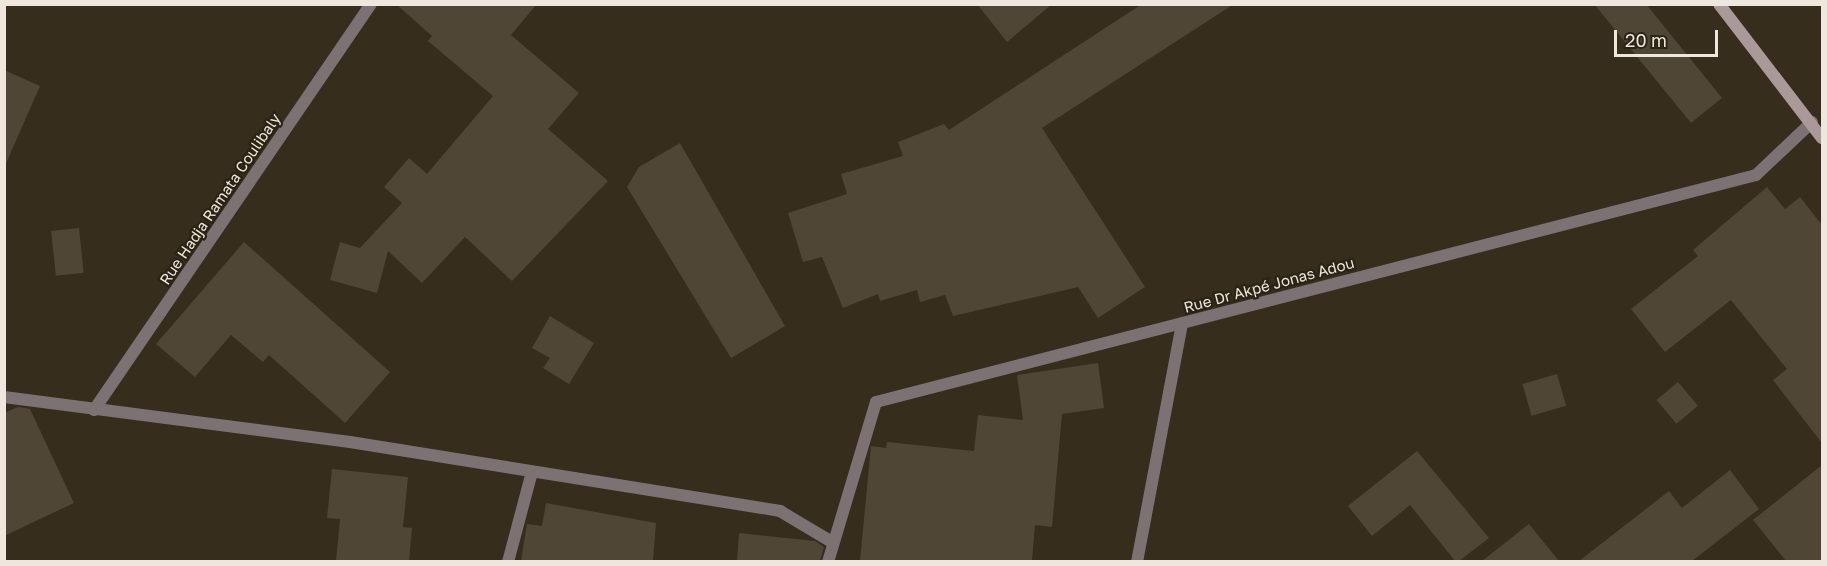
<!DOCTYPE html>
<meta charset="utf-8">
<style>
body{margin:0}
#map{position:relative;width:1827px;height:566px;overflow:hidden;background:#362d1d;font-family:"Golos Text",sans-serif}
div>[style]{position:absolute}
.building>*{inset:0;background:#4f4636;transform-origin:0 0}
.street>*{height:12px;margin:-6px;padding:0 6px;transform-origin:6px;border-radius:6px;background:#7d7273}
.secondary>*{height:12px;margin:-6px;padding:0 6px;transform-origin:6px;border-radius:6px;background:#a99999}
span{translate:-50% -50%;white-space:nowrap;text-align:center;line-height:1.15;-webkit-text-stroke:4.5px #2b2314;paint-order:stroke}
.street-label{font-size:15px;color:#ede7dd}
.frame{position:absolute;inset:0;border:6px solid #ede7dd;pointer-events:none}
.scale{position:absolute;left:1614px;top:30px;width:104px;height:27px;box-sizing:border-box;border:3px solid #ede7dd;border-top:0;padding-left:8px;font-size:18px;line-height:21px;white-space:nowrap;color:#ede7dd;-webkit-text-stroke:4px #2b2314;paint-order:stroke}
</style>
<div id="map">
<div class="building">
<div style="clip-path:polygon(396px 4px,537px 4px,511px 35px,579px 93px,548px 129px,608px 181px,512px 281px,465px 237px,422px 283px,388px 251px,377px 293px,330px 280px,340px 242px,360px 248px,402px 203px,384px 187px,409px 158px,427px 174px,493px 96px,428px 41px,432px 36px)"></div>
<div style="clip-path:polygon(977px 4px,1052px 4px,1007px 42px)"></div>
<div style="clip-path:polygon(1142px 4px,1234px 4px,1042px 128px,1145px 287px,1098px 318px,1078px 287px,953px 316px,945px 295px,920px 302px,917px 290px,880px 301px,878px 294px,843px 308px,822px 257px,803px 262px,788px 213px,847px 194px,841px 174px,903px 156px,898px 142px,944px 124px,949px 130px)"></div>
<div style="clip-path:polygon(1594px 4px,1646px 4px,1722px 98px,1691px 123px)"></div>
<div style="clip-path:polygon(4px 70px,40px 86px,4px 168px)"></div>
<div style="clip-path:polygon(680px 143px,785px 326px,731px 358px,627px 187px,639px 167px)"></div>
<div style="clip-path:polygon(1767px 187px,1785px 209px,1800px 197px,1822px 225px,1822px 443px,1773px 380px,1787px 369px,1731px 300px,1665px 352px,1631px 309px,1698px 256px,1693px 250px)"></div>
<div style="left:79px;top:228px;width:45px;height:28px;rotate:84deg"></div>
<div style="clip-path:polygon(244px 242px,390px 372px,345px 423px,269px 355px,263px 362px,231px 335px,195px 377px,156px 344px)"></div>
<div style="clip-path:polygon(550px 316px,594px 343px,569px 384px,543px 368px,550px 358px,532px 348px)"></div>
<div style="clip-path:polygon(1098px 363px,1104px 408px,1062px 414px,1052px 527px,1035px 525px,1032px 561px,860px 561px,871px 446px,886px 448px,887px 442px,974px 451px,978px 415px,1023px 420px,1017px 375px)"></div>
<div style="left:1557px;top:374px;width:33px;height:36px;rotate:74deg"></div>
<div style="left:1678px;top:382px;width:31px;height:28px;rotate:50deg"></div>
<div style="clip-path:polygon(18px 407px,30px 409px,74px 503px,4px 536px,4px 413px)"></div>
<div style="clip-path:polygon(1417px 451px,1489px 538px,1459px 561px,1455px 561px,1410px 505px,1372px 536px,1348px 506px)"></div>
<div style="clip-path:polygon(1822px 465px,1822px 561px,1786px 561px,1753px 520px)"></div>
<div style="clip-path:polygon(332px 469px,408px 477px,403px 527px,412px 528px,409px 561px,336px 561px,340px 519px,327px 518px)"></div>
<div style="clip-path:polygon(1730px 470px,1759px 509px,1692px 561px,1579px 561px,1669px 491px,1682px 508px)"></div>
<div style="clip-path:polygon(546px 503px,656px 523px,653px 561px,521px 561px,527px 524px,542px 526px)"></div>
<div style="clip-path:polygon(1529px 524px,1559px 561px,1482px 561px)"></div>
<div style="clip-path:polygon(739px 533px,815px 541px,824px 547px,820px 561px,737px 561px)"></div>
</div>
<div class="street">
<div style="left:4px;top:397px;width:349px;rotate:7.4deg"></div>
<div style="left:350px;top:442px;width:436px;rotate:9.1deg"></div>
<div style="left:780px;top:511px;width:61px;rotate:30.8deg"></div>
<div style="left:94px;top:410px;width:491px;rotate:-55.7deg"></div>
<div style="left:508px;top:562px;width:93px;rotate:-75.1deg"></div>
<div style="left:828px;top:562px;width:167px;rotate:-73.3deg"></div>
<div style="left:876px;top:402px;width:909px;rotate:-14.46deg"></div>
<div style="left:1756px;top:175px;width:77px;rotate:-43.4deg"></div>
<div style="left:1137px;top:562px;width:243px;rotate:-79.3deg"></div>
</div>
<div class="secondary">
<div style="left:1719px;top:4px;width:169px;rotate:52.5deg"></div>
</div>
<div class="street-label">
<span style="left:220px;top:199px;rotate:-56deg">Rue Hadja Ramata Coulibaly</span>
<span style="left:1269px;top:285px;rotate:-15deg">Rue Dr Akpé Jonas Adou</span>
</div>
<div class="frame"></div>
<div class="scale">20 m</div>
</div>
